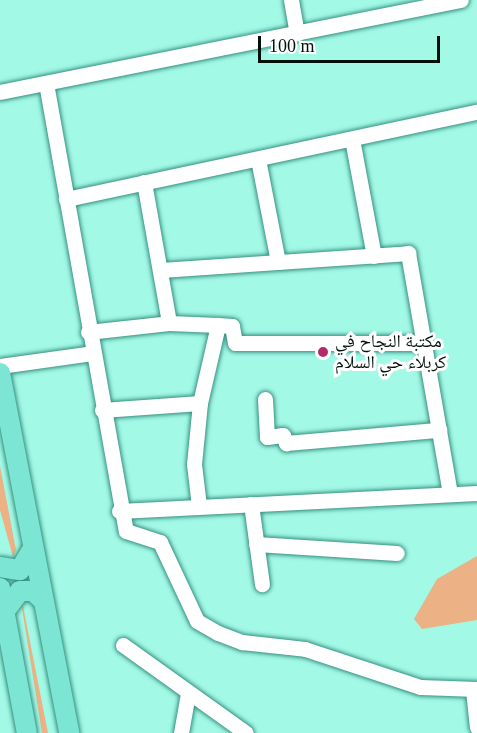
<!DOCTYPE html>
<meta charset="utf-8">
<style>
body{margin:0}
#map{position:relative;width:477px;height:733px;overflow:hidden;background:#a2f9e6;font-family:"Times New Roman","Noto Naskh Arabic",serif}
div>[style]{position:absolute}
.green>*{inset:0;background:#ecb185}
.roads{filter:drop-shadow(0 0 2px #379180) drop-shadow(0 0 2px #379180)}
.minor>*{height:15px;margin:-7.5px;padding:0 7.5px;transform-origin:7.5px;border-radius:7.5px;background:#fff}
.major>*{height:20px;margin:-10px;padding:0 10px;transform-origin:10px;border-radius:10px;background:#7ce5d4}
.dots>*{width:16px;height:16px;translate:-50% -50%;box-sizing:border-box;border:3px solid #fff;border-radius:50%}
span{translate:-50% -50%;white-space:nowrap;text-align:center;line-height:1.15;-webkit-text-stroke:6px #fff;paint-order:stroke}
.poi-label{font-size:18px;color:#00110c}
.left{translate:0 -50%;text-align:left}
.scale{position:absolute;left:258px;top:36px;width:182px;height:27px;box-sizing:border-box;border:3px solid #00110c;border-top:0;padding-left:8px;font-size:18px;line-height:21px;white-space:nowrap;color:#00110c;-webkit-text-stroke:4px #fff;paint-order:stroke}
</style>
<div id="map">
<div class="green">
<div style="clip-path:polygon(0 466px,16px 550px,13px 557px,0 510px)"></div>
<div style="clip-path:polygon(477px 556px,477px 620px,422px 629px,414px 619px,437px 579px)"></div>
<div style="clip-path:polygon(21px 602px,23px 606px,48px 733px,42px 733px)"></div>
</div>
<div class="roads">
<div class="minor">
<div style="left:291px;top:0;width:34px;rotate:80deg"></div>
<div style="left:46px;top:83px;width:455px;rotate:79.9deg"></div>
<div style="left:126px;top:531px;width:36px;rotate:18deg"></div>
<div style="left:160px;top:542px;width:87px;rotate:64.9deg"></div>
<div style="left:197px;top:621px;width:24px;rotate:30deg"></div>
<div style="left:218px;top:633px;width:26px;rotate:21deg"></div>
<div style="left:242px;top:642px;width:63px;rotate:6.3deg"></div>
<div style="left:305px;top:649px;width:121px;rotate:18.3deg"></div>
<div style="left:420px;top:687px;width:57px;rotate:2deg"></div>
<div style="left:0;top:92px;width:470px;rotate:-11.3deg"></div>
<div style="left:352px;top:139px;width:119px;rotate:79.4deg"></div>
<div style="left:258px;top:159px;width:105px;rotate:79deg"></div>
<div style="left:144px;top:182px;width:143px;rotate:79.9deg"></div>
<div style="left:66px;top:199px;width:420px;rotate:-12deg"></div>
<div style="left:161px;top:270px;width:248px;rotate:-3.9deg"></div>
<div style="left:408px;top:253px;width:244px;rotate:80.1deg"></div>
<div style="left:88px;top:332px;width:81px;rotate:-6.3deg"></div>
<div style="left:169px;top:323px;width:49px;rotate:2.3deg"></div>
<div style="left:218px;top:325px;width:14px;rotate:4deg"></div>
<div style="left:232px;top:326px;width:17px;rotate:80deg"></div>
<div style="left:235px;top:343px;width:189px"></div>
<div style="left:0;top:366px;width:93px;rotate:-8deg"></div>
<div style="left:265px;top:399px;width:38px;rotate:87deg"></div>
<div style="left:267px;top:437px;width:16px;rotate:-7deg"></div>
<div style="left:283px;top:435px;width:9px;rotate:69deg"></div>
<div style="left:286px;top:443px;width:154px;rotate:-4.9deg"></div>
<div style="left:102px;top:410px;width:98px;rotate:-4.1deg"></div>
<div style="left:251px;top:504px;width:81px;rotate:82.2deg"></div>
<div style="left:199px;top:506px;width:42px;rotate:-96.8deg"></div>
<div style="left:194px;top:464px;width:61px;rotate:-84.4deg"></div>
<div style="left:200px;top:403px;width:80px;rotate:-77deg"></div>
<div style="left:119px;top:511px;width:358px;rotate:-2.9deg"></div>
<div style="left:256px;top:544px;width:141px;rotate:3.7deg"></div>
<div style="left:123px;top:645px;width:151px;rotate:35.6deg"></div>
<div style="left:473px;top:690px;width:37px;rotate:84deg"></div>
<div style="left:181px;top:733px;width:39px;rotate:-80deg"></div>
</div>
<div class="major">
<div style="left:0;top:373px;width:367px;rotate:79.1deg"></div>
<div style="left:0;top:567px;width:20px;rotate:9deg"></div>
<div style="left:20px;top:570px;width:26px;rotate:-59deg"></div>
<div style="left:0;top:588px;width:147px;rotate:79.5deg"></div>
<div style="left:4px;top:612px;width:26px;rotate:-53deg"></div>
<div style="left:20px;top:591px;width:13px"></div>
<div style="left:33px;top:591px;width:13px;rotate:42deg"></div>
</div>
</div>
<div class="dots">
<div style="left:323px;top:352px;background:#b42b69"></div>
</div>
<div class="poi-label">
<span class="left" style="left:335px;top:352px">مكتبة النجاح في<br>كربلاء حي السلام</span>
</div>
<div class="scale">100 m</div>
</div>
